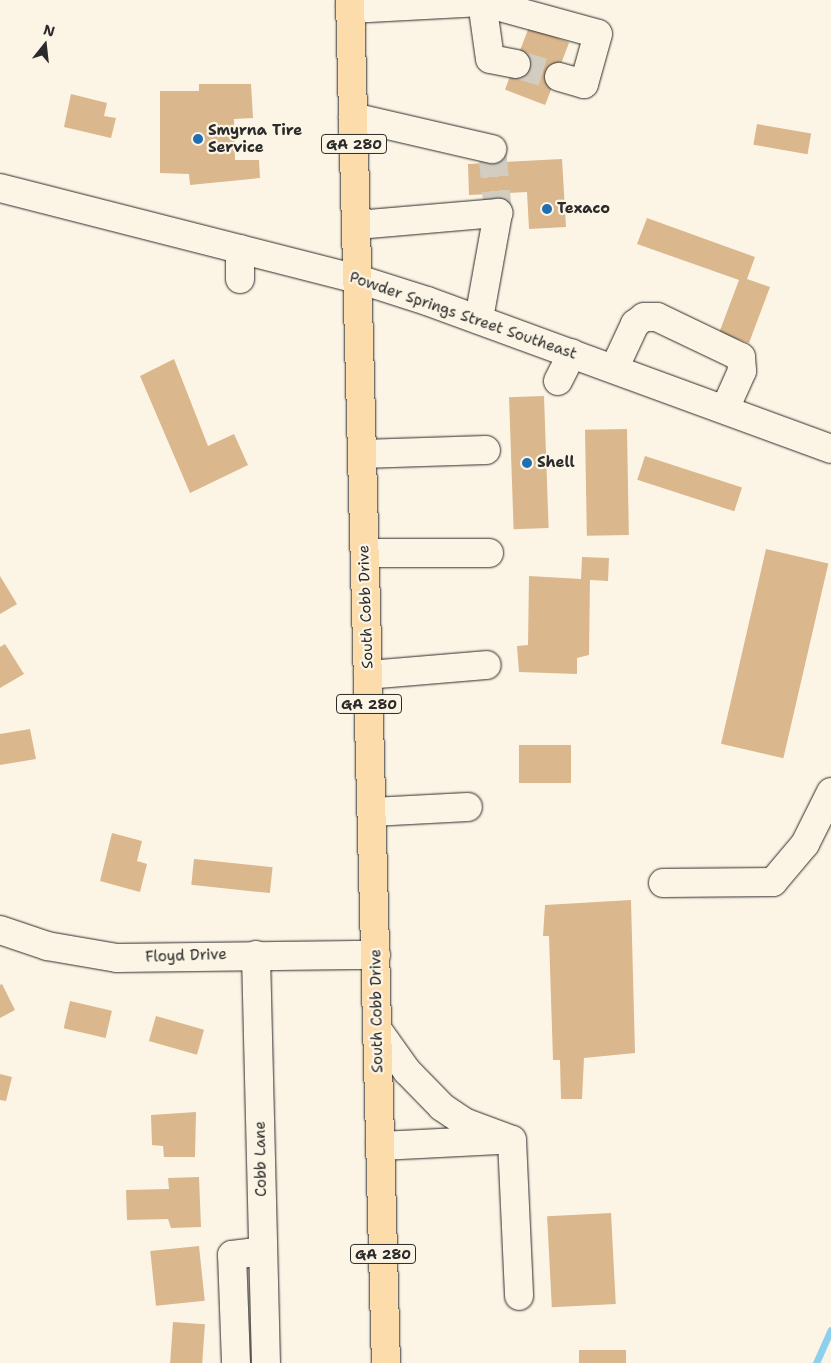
<!DOCTYPE html>
<style>
body{margin:0}
#map{position:relative;width:831px;height:1363px;overflow:hidden;background:#fcf5e5;font-family:"Shantell Sans",sans-serif}
div>[style]{position:absolute}
.stream>*{height:7px;margin:-3.5px;padding:0 3.5px;transform-origin:3.5px;border-radius:3.5px;background:#8cd0ee}
.building>*{inset:0;background:#dbb78d;transform-origin:0 0}
.minor-tunnel>*{height:28px;margin-top:-14px;transform-origin:0;background:repeating-linear-gradient(90deg,#d2cdc0 0 28px,transparent 0 42px)}
.roads{filter:drop-shadow(0 0 1px #2b2b2b) drop-shadow(0 0 1px #2b2b2b)}
.minor>*{height:28px;margin:-14px;padding:0 14px;transform-origin:14px;border-radius:14px;background:#fcf5e5}
.major>*{height:28px;margin:-14px;padding:0 14px;transform-origin:14px;border-radius:14px;background:#fddcac}
.dots>*{width:14px;height:14px;translate:-50% -50%;box-sizing:border-box;border:2px solid #fcf5e5;border-radius:50%}
span{translate:-50% -50%;white-space:nowrap;text-align:center;line-height:1.15;-webkit-text-stroke:4.5px #fcf5e5;paint-order:stroke}
.shield-label span{padding:1px 4px;background:#fcf5e5;border:1px solid;border-radius:4px;-webkit-text-stroke-width:0}
.shield-label{font-size:14px;color:#2b2b2b;font-weight:700}
.poi-label{font-size:15px;color:#2b2b2b;font-weight:700}
.left{translate:0 -50%;text-align:left}
.street-label{font-size:15px;color:#2b2b2b}
.north{position:absolute;left:20px;top:20px;width:50px;height:50px;-webkit-text-stroke:4px #fcf5e5;paint-order:stroke;rotate:16deg;font-size:14px;font-weight:700;line-height:20px;text-align:center;color:#2b2b2b}
.north::after{content:'';display:block;margin:auto;width:18px;height:22px;background:#2b2b2b;clip-path:polygon(50% 0,100% 100%,50% 72%,0 100%)}
</style>
<div id="map">
<div class="stream">
<div style="left:816px;top:1363px;width:36px;rotate:-66deg"></div>
</div>
<div class="building">
<div style="left:529px;top:27px;width:43px;height:67px;rotate:21deg"></div>
<div style="clip-path:polygon(199px 84px,251px 84px,253px 118px,234px 119px,235px 160px,259px 160px,260px 178px,190px 185px,189px 174px,160px 173px,160px 91px,199px 91px)"></div>
<div style="clip-path:polygon(71px 94px,107px 103px,104px 116px,116px 118px,111px 138px,64px 127px)"></div>
<div style="left:757px;top:124px;width:55px;height:21px;rotate:10deg"></div>
<div style="clip-path:polygon(562px 159px,566px 227px,529px 229px,527px 192px,469px 195px,468px 164px)"></div>
<div style="clip-path:polygon(647px 218px,755px 257px,747px 279px,770px 287px,749px 343px,719px 333px,739px 280px,637px 244px)"></div>
<div style="clip-path:polygon(174px 359px,208px 446px,234px 434px,248px 465px,190px 493px,140px 376px)"></div>
<div style="left:544px;top:396px;width:132px;height:35px;rotate:88deg"></div>
<div style="left:627px;top:429px;width:106px;height:42px;rotate:89deg"></div>
<div style="left:645px;top:456px;width:102px;height:25px;rotate:18deg"></div>
<div style="left:766px;top:549px;width:64px;height:200px;rotate:13deg"></div>
<div style="clip-path:polygon(582px 557px,609px 558px,608px 581px,590px 580px,589px 655px,577px 658px,577px 674px,519px 672px,517px 646px,528px 645px,529px 576px,581px 579px)"></div>
<div style="clip-path:polygon(0 576px,17px 604px,0 614px)"></div>
<div style="clip-path:polygon(5px 644px,24px 674px,0 688px,0 647px)"></div>
<div style="clip-path:polygon(30px 729px,36px 759px,0 765px,0 734px)"></div>
<div style="left:519px;top:745px;width:52px;height:38px"></div>
<div style="clip-path:polygon(112px 833px,142px 841px,137px 861px,147px 864px,140px 892px,100px 881px)"></div>
<div style="left:194px;top:859px;width:79px;height:26px;rotate:6deg"></div>
<div style="clip-path:polygon(631px 900px,635px 1053px,584px 1058px,582px 1099px,561px 1099px,560px 1060px,553px 1060px,549px 936px,543px 936px,545px 905px)"></div>
<div style="clip-path:polygon(2px 984px,15px 1010px,0 1018px,0 985px)"></div>
<div style="left:70px;top:1001px;width:43px;height:28px;rotate:13deg"></div>
<div style="left:156px;top:1016px;width:50px;height:26px;rotate:16deg"></div>
<div style="clip-path:polygon(0 1074px,12px 1077px,6px 1101px,0 1100px)"></div>
<div style="clip-path:polygon(196px 1112px,195px 1157px,164px 1157px,163px 1146px,152px 1145px,151px 1115px)"></div>
<div style="clip-path:polygon(199px 1177px,201px 1227px,171px 1228px,168px 1219px,127px 1220px,126px 1190px,169px 1189px,168px 1178px)"></div>
<div style="left:611px;top:1213px;width:91px;height:64px;rotate:87deg"></div>
<div style="left:199px;top:1246px;width:55px;height:49px;rotate:84deg"></div>
<div style="left:173px;top:1322px;width:32px;height:41px;rotate:4deg"></div>
<div style="left:579px;top:1350px;width:47px;height:13px"></div>
</div>
<div class="minor-tunnel">
<div style="left:516px;top:64px;width:45px;rotate:16.8deg"></div>
<div style="left:492px;top:149px;width:64px;rotate:84.6deg"></div>
</div>
<div class="roads">
<div class="minor">
<div style="left:350px;top:9px;width:132px;rotate:-3deg"></div>
<div style="left:516px;top:64px;width:26px;rotate:-169deg"></div>
<div style="left:490px;top:59px;width:58px;rotate:-98deg"></div>
<div style="left:482px;top:2px;width:120px;rotate:15.4deg"></div>
<div style="left:598px;top:34px;width:52px;rotate:105.6deg"></div>
<div style="left:584px;top:84px;width:26px;rotate:-164deg"></div>
<div style="left:353px;top:117px;width:143px;rotate:13deg"></div>
<div style="left:0;top:188px;width:369px;rotate:14.3deg"></div>
<div style="left:358px;top:279px;width:72px;rotate:17.7deg"></div>
<div style="left:427px;top:301px;width:430px;rotate:20.1deg"></div>
<div style="left:357px;top:225px;width:142px;rotate:-4.9deg"></div>
<div style="left:498px;top:213px;width:108px;rotate:100.2deg"></div>
<div style="left:240px;top:279px;width:30px;rotate:-90deg"></div>
<div style="left:614px;top:369px;width:50px;rotate:-65deg"></div>
<div style="left:635px;top:324px;width:11px;rotate:-38deg"></div>
<div style="left:644px;top:317px;width:13px"></div>
<div style="left:657px;top:317px;width:93px;rotate:25.5deg"></div>
<div style="left:741px;top:357px;width:14px;rotate:86deg"></div>
<div style="left:742px;top:371px;width:42px;rotate:114.1deg"></div>
<div style="left:558px;top:381px;width:31px;rotate:-63deg"></div>
<div style="left:362px;top:454px;width:124px;rotate:-1.8deg"></div>
<div style="left:365px;top:553px;width:124px"></div>
<div style="left:368px;top:675px;width:119px;rotate:-4.8deg"></div>
<div style="left:372px;top:812px;width:96px;rotate:-3deg"></div>
<div style="left:663px;top:883px;width:110px;rotate:-0.5deg"></div>
<div style="left:773px;top:882px;width:50px;rotate:-49.9deg"></div>
<div style="left:805px;top:844px;width:58px;rotate:-63.4deg"></div>
<div style="left:0;top:930px;width:50px;rotate:18.8deg"></div>
<div style="left:47px;top:946px;width:71px;rotate:9.7deg"></div>
<div style="left:117px;top:958px;width:259px;rotate:-0.7deg"></div>
<div style="left:256px;top:955px;width:408px;rotate:88.6deg"></div>
<div style="left:377px;top:1029px;width:52px;rotate:54.5deg"></div>
<div style="left:407px;top:1071px;width:50px;rotate:45.8deg"></div>
<div style="left:442px;top:1107px;width:27px;rotate:34deg"></div>
<div style="left:464px;top:1122px;width:51px;rotate:20.6deg"></div>
<div style="left:512px;top:1140px;width:156px;rotate:87.4deg"></div>
<div style="left:380px;top:1146px;width:120px;rotate:-2.9deg"></div>
<div style="left:236px;top:1363px;width:108px;rotate:-92.1deg"></div>
<div style="left:232px;top:1255px;width:31px;rotate:-7deg"></div>
</div>
<div class="major">
<div style="left:350px;top:0;width:1363px;rotate:88.49deg"></div>
</div>
</div>
<div class="dots">
<div style="left:198px;top:139px;background:#1f6fb2"></div>
<div style="left:547px;top:209px;background:#1f6fb2"></div>
<div style="left:527px;top:463px;background:#1f6fb2"></div>
</div>
<div class="shield-label">
<span style="left:354px;top:144px">GA 280</span>
<span style="left:369px;top:704px">GA 280</span>
<span style="left:383px;top:1254px">GA 280</span>
</div>
<div class="poi-label">
<span class="left" style="left:208px;top:139px">Smyrna Tire<br>Service</span>
<span class="left" style="left:557px;top:209px">Texaco</span>
<span class="left" style="left:537px;top:463px">Shell</span>
</div>
<div class="street-label">
<span style="left:463px;top:316px;rotate:19deg">Powder Springs Street Southeast</span>
<span style="left:366px;top:607px;rotate:-92deg">South Cobb Drive</span>
<span style="left:186px;top:956px;rotate:-2deg">Floyd Drive</span>
<span style="left:377px;top:1011px;rotate:-91deg">South Cobb Drive</span>
<span style="left:261px;top:1159px;rotate:-91deg">Cobb Lane</span>
</div>
<div class="north">N</div>
</div>
